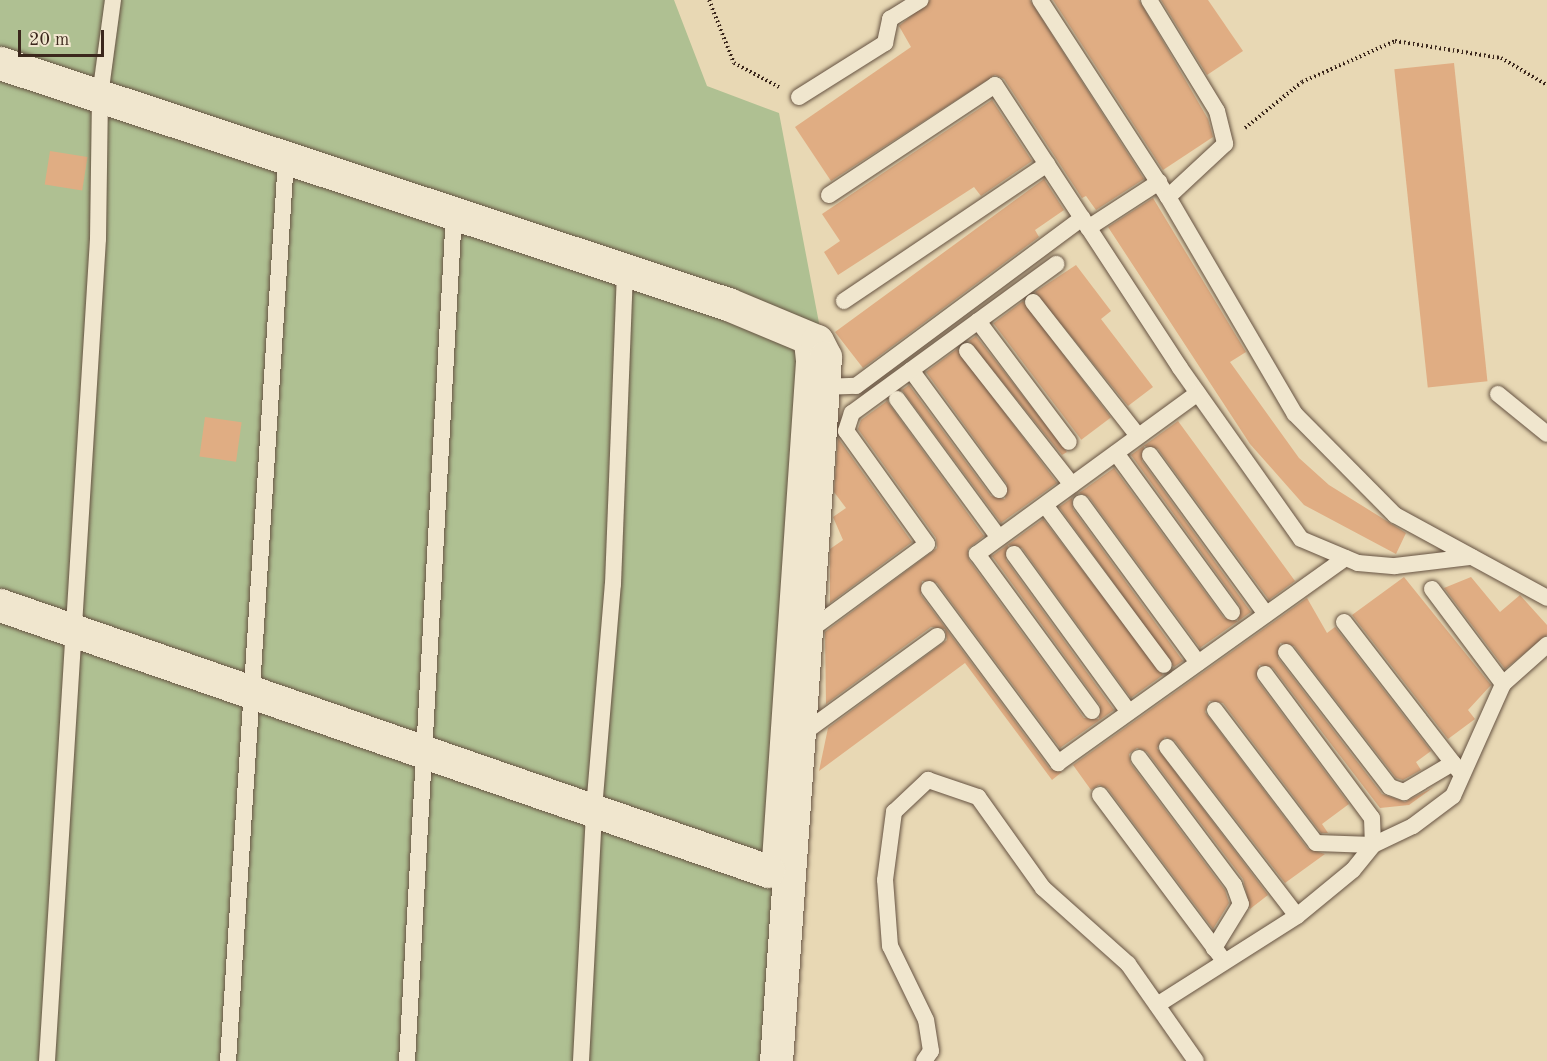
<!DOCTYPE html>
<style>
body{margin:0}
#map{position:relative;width:1547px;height:1061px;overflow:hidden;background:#e8d8b4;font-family:"Old Standard TT",serif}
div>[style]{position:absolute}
.green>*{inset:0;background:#afc092}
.building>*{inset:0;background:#e0ad83;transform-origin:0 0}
.path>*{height:4px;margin-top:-2px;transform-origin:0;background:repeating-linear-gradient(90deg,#3b271c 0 1.5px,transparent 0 4.5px)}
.roads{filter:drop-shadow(0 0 2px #665342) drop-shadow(0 0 2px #665342)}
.service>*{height:16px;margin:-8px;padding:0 8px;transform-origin:8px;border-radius:8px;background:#f0e6ce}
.minor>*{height:33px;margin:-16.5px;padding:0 16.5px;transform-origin:16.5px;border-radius:16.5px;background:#f0e6ce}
span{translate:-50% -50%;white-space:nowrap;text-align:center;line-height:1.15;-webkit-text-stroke:4.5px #f0e6ce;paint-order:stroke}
.scale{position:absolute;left:18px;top:30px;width:86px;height:27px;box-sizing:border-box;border:3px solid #3b271c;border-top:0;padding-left:8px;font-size:18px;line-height:21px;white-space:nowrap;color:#3b271c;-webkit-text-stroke:4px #f0e6ce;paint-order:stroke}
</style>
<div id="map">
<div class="green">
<div style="clip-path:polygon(0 0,674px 0,707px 86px,779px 113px,819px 323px,809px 386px,770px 1061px,0 1061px)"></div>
</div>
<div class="building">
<div style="clip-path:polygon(930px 0,1030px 0,1144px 179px,1096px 210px,1086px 196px,1082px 198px,1004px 79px,995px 75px,831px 181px,795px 127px,911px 47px,899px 26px)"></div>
<div style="clip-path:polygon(1053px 0,1139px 0,1208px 119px,1213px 137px,1163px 170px)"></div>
<div style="clip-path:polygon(1161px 0,1208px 0,1243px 51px,1207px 75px)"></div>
<div style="left:1454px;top:63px;width:320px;height:60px;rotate:84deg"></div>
<div style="clip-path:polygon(992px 100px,1032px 161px,981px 196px,974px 187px,838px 275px,824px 252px,840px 241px,822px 214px)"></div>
<div style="left:50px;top:151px;width:38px;height:34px;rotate:9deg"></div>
<div style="clip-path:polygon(1044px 179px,1064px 210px,1035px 230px,1039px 237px,863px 368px,835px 332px)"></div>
<div style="clip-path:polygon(1153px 198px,1246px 352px,1230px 362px,1299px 458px,1329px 485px,1406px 533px,1396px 554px,1304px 505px,1250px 444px,1108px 227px)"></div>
<div style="clip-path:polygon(1076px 265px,1111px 311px,1101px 319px,1153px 387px,1128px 406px,1035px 292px)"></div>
<div style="left:1023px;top:301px;width:146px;height:37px;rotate:53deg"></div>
<div style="clip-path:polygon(976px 336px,1067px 452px,1062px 455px,969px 341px)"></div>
<div style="clip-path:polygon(957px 349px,1057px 483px,1001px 523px,902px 390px,909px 385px,991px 496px,1005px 499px,1007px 484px,926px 372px)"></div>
<div style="clip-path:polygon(887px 401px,984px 536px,968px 549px,969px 560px,1084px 718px,1099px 719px,1100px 705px,992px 556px,1043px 519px,1163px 675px,1131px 698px,1022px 548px,1008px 545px,1006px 560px,1114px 710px,1060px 748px,937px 583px,922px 581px,921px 595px,1050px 769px,1062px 772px,1052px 780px,965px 663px,819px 771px,828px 728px,947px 640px,945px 629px,931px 627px,826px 704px,825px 632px,937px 548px,936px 538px,858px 429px,861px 420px)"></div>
<div style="left:205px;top:417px;width:37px;height:40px;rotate:8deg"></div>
<div style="clip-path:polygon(1178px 421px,1295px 581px,1269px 600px,1158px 449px,1144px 446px,1142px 461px,1251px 612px,1200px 648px,1089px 497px,1079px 493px,1114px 468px,1224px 618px,1238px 621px,1240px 606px,1131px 455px)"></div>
<div style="clip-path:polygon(838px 438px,912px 542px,830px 603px,830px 549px,843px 540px,833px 517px,846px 508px,834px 492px)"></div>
<div style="clip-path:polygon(1072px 498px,1073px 509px,1183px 661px,1174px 667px,1059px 507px)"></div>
<div style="clip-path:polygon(1404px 577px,1491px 685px,1468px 710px,1475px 719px,1448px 739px,1352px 615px)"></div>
<div style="clip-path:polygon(1471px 577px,1500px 612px,1520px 595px,1547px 625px,1547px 635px,1505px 669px,1444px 588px)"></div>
<div style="clip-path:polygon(1307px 598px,1327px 633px,1335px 627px,1431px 751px,1416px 762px,1421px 770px,1403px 780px,1396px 778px,1294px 646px,1280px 643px,1278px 658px,1382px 794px,1405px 802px,1434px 787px,1409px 805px,1380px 808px,1273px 668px,1259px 665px,1257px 680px,1349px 804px,1322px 824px,1328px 833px,1321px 833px,1223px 703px,1209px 701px,1205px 712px,1308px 849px,1325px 854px,1285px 883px,1175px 741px,1165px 737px,1157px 748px,1268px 895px,1250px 909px,1243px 879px,1147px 752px,1137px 748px,1129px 754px,1131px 764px,1225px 890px,1229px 903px,1213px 929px,1108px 789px,1099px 785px,1091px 790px,1073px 765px)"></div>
</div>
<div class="path">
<div style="left:709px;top:0;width:68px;rotate:68.4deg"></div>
<div style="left:734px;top:63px;width:51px;rotate:28.1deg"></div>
<div style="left:1245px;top:128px;width:73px;rotate:-38.9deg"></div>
<div style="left:1302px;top:82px;width:102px;rotate:-23.8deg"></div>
<div style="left:1395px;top:41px;width:107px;rotate:9.1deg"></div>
<div style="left:1501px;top:58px;width:53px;rotate:30.4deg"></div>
</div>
<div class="roads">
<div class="service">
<div style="left:1040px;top:0;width:235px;rotate:57deg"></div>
<div style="left:1149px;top:0;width:130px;rotate:58.5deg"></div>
<div style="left:1217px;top:111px;width:34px;rotate:76deg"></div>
<div style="left:1225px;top:144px;width:78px;rotate:137.1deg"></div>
<div style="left:1168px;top:197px;width:251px;rotate:59.7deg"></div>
<div style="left:1295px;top:414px;width:142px;rotate:45.3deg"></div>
<div style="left:1395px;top:515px;width:173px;rotate:28.6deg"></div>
<div style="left:799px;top:97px;width:102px;rotate:-32.1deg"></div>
<div style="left:885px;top:43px;width:25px;rotate:-78deg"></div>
<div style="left:890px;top:19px;width:36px;rotate:-32deg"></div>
<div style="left:829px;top:195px;width:199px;rotate:-33.5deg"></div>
<div style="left:995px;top:85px;width:338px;rotate:56.8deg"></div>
<div style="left:1180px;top:368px;width:209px;rotate:54.7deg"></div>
<div style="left:1301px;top:539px;width:62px;rotate:22.8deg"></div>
<div style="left:1358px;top:563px;width:37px;rotate:5deg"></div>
<div style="left:1395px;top:566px;width:77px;rotate:-6.8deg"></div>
<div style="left:1088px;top:228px;width:85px;rotate:-32.9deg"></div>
<div style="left:844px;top:301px;width:245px;rotate:-34deg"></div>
<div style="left:1033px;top:302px;width:170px;rotate:51.9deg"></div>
<div style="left:978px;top:321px;width:151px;rotate:53.1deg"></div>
<div style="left:967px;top:351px;width:170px;rotate:51.9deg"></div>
<div style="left:911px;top:370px;width:149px;rotate:53.7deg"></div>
<div style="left:822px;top:387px;width:34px;rotate:-2deg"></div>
<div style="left:856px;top:386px;width:282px;rotate:-36.6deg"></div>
<div style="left:1498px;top:394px;width:63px;rotate:39.2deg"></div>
<div style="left:897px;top:399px;width:172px;rotate:53.7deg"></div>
<div style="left:1116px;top:453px;width:197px;rotate:53.9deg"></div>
<div style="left:1150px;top:455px;width:197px;rotate:53.9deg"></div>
<div style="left:1081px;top:503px;width:198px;rotate:53.8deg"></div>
<div style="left:1045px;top:505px;width:199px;rotate:53.4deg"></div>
<div style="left:1014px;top:554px;width:195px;rotate:54deg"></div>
<div style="left:929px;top:589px;width:217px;rotate:53.4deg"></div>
<div style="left:1058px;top:763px;width:353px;rotate:-35.5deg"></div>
<div style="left:1432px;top:589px;width:119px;rotate:53.2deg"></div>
<div style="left:1344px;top:622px;width:188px;rotate:52.3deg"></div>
<div style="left:806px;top:633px;width:150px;rotate:-36.3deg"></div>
<div style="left:927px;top:544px;width:139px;rotate:-125.6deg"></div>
<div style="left:846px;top:431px;width:19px;rotate:-72deg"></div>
<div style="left:852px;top:413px;width:253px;rotate:-36.1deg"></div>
<div style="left:1286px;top:652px;width:170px;rotate:52.4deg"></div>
<div style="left:1390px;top:787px;width:15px;rotate:20deg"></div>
<div style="left:1404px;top:792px;width:57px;rotate:-30.6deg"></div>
<div style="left:1265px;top:674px;width:179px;rotate:53.4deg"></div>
<div style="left:1372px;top:818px;width:27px;rotate:88deg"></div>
<div style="left:1373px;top:845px;width:44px;rotate:-25.4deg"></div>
<div style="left:1413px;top:826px;width:50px;rotate:-36.9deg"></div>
<div style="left:1453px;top:796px;width:123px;rotate:-65.9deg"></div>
<div style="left:1503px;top:684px;width:59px;rotate:-41.6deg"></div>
<div style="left:1215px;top:710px;width:167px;rotate:52.8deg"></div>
<div style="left:1316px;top:843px;width:57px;rotate:2deg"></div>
<div style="left:1092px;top:711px;width:195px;rotate:-126.2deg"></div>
<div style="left:977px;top:554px;width:273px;rotate:-36.1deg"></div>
<div style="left:798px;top:737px;width:172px;rotate:-36deg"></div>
<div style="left:1167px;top:747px;width:213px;rotate:52.4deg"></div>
<div style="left:1139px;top:758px;width:159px;rotate:53.2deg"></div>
<div style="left:1234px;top:885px;width:20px;rotate:70deg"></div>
<div style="left:1241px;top:904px;width:52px;rotate:121.5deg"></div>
<div style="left:1100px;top:795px;width:202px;rotate:53.2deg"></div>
<div style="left:769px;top:875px;width:515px;rotate:-86.1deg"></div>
<div style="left:804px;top:361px;width:27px;rotate:-96deg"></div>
<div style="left:1157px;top:1005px;width:166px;rotate:-32.4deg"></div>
<div style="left:1297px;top:916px;width:72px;rotate:-39.4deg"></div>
<div style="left:1353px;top:870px;width:32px;rotate:-51deg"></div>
<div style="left:47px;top:1061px;width:824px;rotate:-86.45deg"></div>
<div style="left:98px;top:239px;width:143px;rotate:-89.2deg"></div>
<div style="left:100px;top:96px;width:97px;rotate:-82.3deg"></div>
<div style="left:228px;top:1061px;width:905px;rotate:-86.32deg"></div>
<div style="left:407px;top:1061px;width:849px;rotate:-86.83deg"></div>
<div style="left:581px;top:1061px;width:252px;rotate:-87deg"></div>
<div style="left:594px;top:809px;width:226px;rotate:-85.2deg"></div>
<div style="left:613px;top:584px;width:314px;rotate:-87.8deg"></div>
<div style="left:924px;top:1061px;width:12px;rotate:-55deg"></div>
<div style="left:931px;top:1051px;width:31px;rotate:-99deg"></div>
<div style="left:926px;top:1020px;width:82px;rotate:-115.9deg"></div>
<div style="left:890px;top:946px;width:66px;rotate:-94.3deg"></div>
<div style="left:885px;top:880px;width:69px;rotate:-82.5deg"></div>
<div style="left:894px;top:812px;width:47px;rotate:-43.3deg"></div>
<div style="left:928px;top:780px;width:53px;rotate:18.8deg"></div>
<div style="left:978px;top:797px;width:112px;rotate:54.5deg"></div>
<div style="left:1043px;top:888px;width:114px;rotate:41.8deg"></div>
<div style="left:1128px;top:964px;width:118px;rotate:55deg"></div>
</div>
<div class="minor">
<div style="left:0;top:63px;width:767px;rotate:18.32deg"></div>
<div style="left:728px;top:304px;width:96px;rotate:22.6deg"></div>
<div style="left:817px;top:341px;width:18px;rotate:63deg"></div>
<div style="left:825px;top:357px;width:706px;rotate:93.98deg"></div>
<div style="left:0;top:605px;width:813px;rotate:19.1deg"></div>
</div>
</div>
<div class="scale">20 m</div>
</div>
